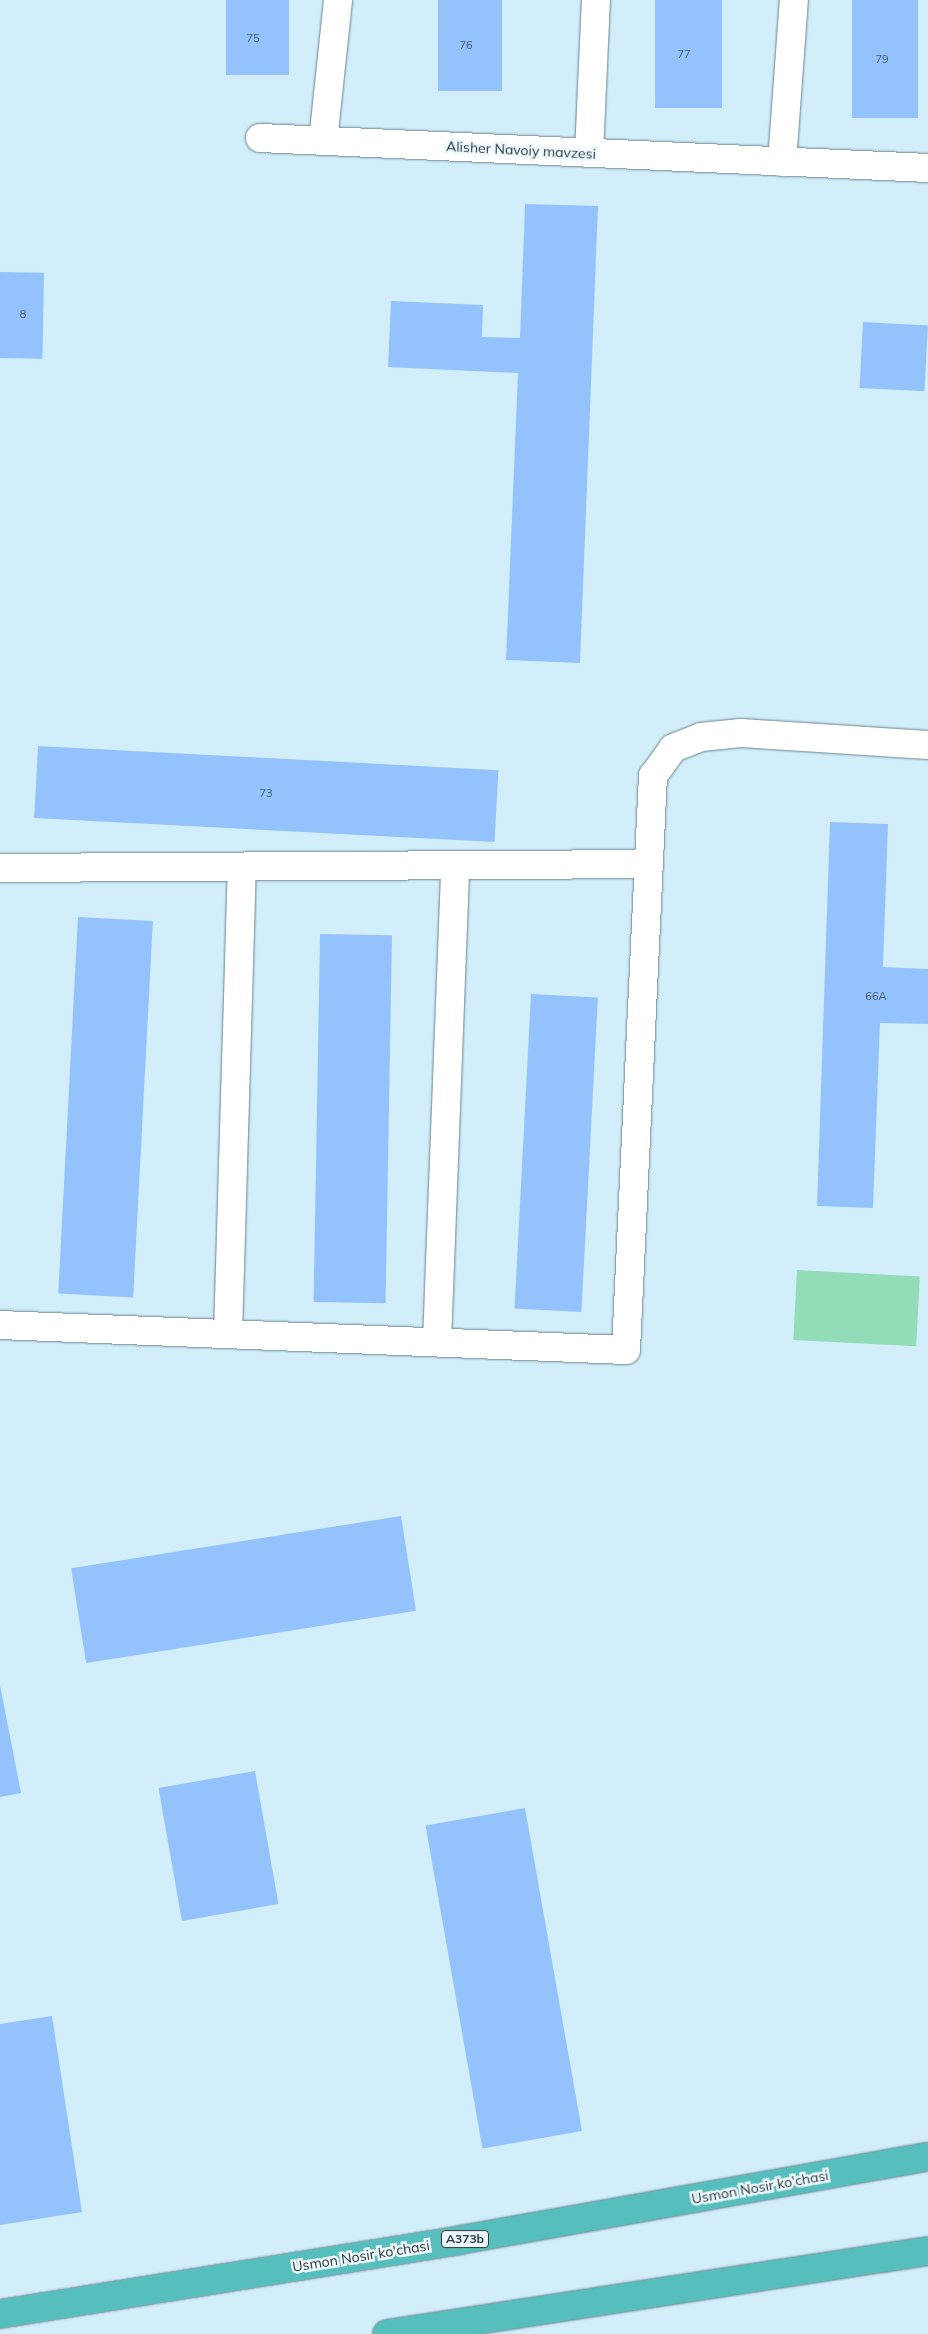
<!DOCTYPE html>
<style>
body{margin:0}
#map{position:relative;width:928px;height:2334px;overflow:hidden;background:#d2eefa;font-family:Mulish,sans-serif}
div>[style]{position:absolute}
.green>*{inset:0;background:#93dcb8;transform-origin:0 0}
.building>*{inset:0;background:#94c2fd;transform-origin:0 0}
.roads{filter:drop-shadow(0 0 1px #6b848f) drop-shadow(0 0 1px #6b848f)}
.minor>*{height:28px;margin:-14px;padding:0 14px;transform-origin:14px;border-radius:14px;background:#fff}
.highway>*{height:28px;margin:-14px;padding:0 14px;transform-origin:14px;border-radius:14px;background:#56bebc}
span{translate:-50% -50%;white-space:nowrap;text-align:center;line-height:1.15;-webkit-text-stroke:5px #edf8fd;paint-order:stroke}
.number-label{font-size:11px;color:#475a6c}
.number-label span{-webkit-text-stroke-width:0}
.shield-label span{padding:1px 4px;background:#edf8fd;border:1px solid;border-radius:4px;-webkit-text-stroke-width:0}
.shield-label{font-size:12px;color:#2d383c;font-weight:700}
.street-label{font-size:14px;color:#2d383c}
</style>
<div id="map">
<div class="green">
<div style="left:797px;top:1270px;width:123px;height:70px;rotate:3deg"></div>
</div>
<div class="building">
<div style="left:226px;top:0;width:63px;height:75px"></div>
<div style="left:438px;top:0;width:64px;height:91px"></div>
<div style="left:655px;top:0;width:67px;height:108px"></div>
<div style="left:852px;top:0;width:66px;height:118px"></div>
<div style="clip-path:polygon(525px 204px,598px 206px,580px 663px,506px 660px,518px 373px,388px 367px,391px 301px,483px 305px,482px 337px,520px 338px)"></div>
<div style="left:0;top:272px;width:44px;height:86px;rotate:1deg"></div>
<div style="left:863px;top:322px;width:65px;height:66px;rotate:3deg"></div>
<div style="left:38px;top:746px;width:461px;height:72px;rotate:3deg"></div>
<div style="clip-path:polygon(830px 822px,888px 824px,883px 967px,928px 969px,928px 1024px,880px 1023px,873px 1208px,817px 1206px)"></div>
<div style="left:78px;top:917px;width:75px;height:377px;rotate:3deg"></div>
<div style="left:320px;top:934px;width:72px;height:368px;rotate:1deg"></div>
<div style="left:531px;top:994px;width:67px;height:315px;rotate:3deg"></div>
<div style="left:401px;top:1516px;width:96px;height:334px;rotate:81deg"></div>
<div style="clip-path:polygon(0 1685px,21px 1793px,0 1797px)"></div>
<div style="left:255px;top:1771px;width:135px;height:98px;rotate:80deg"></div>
<div style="left:525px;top:1808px;width:328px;height:101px;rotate:80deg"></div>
<div style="clip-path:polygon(52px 2016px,82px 2212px,0 2225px,0 2024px)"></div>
</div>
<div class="roads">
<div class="minor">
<div style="left:260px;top:138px;width:669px;rotate:2.57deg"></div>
<div style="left:323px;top:141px;width:142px;rotate:-83.9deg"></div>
<div style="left:589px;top:153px;width:153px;rotate:-87.4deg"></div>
<div style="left:782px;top:162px;width:162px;rotate:-85.8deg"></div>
<div style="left:0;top:868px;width:648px;rotate:-0.35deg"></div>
<div style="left:0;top:1325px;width:626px;rotate:2.29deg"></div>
<div style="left:626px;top:1350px;width:575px;rotate:-87.31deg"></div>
<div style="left:653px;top:776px;width:34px;rotate:-54deg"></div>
<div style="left:673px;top:748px;width:30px;rotate:-21deg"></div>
<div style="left:701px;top:737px;width:40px;rotate:-5.7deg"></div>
<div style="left:741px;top:733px;width:187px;rotate:3.7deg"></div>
<div style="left:228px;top:1334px;width:467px;rotate:-88.3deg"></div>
<div style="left:437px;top:1342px;width:476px;rotate:-87.8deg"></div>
</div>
<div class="highway">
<div style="left:0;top:2314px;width:466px;rotate:-9.1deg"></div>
<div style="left:460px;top:2240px;width:475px;rotate:-10.1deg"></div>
<div style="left:387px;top:2334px;width:547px;rotate:-8.72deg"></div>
</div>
</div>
<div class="number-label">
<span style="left:253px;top:38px">75</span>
<span style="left:466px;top:45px">76</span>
<span style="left:684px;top:54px">77</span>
<span style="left:882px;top:59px">79</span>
<span style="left:23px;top:314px">8</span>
<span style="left:266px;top:793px">73</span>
<span style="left:876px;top:996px">66A</span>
</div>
<div class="shield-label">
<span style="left:465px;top:2239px">A373b</span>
</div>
<div class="street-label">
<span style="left:521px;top:150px;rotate:3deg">Alisher Navoiy mavzesi</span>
<span style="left:760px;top:2187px;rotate:-10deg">Usmon Nosir ko'chasi</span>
<span style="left:361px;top:2256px;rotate:-9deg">Usmon Nosir ko'chasi</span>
</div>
</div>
